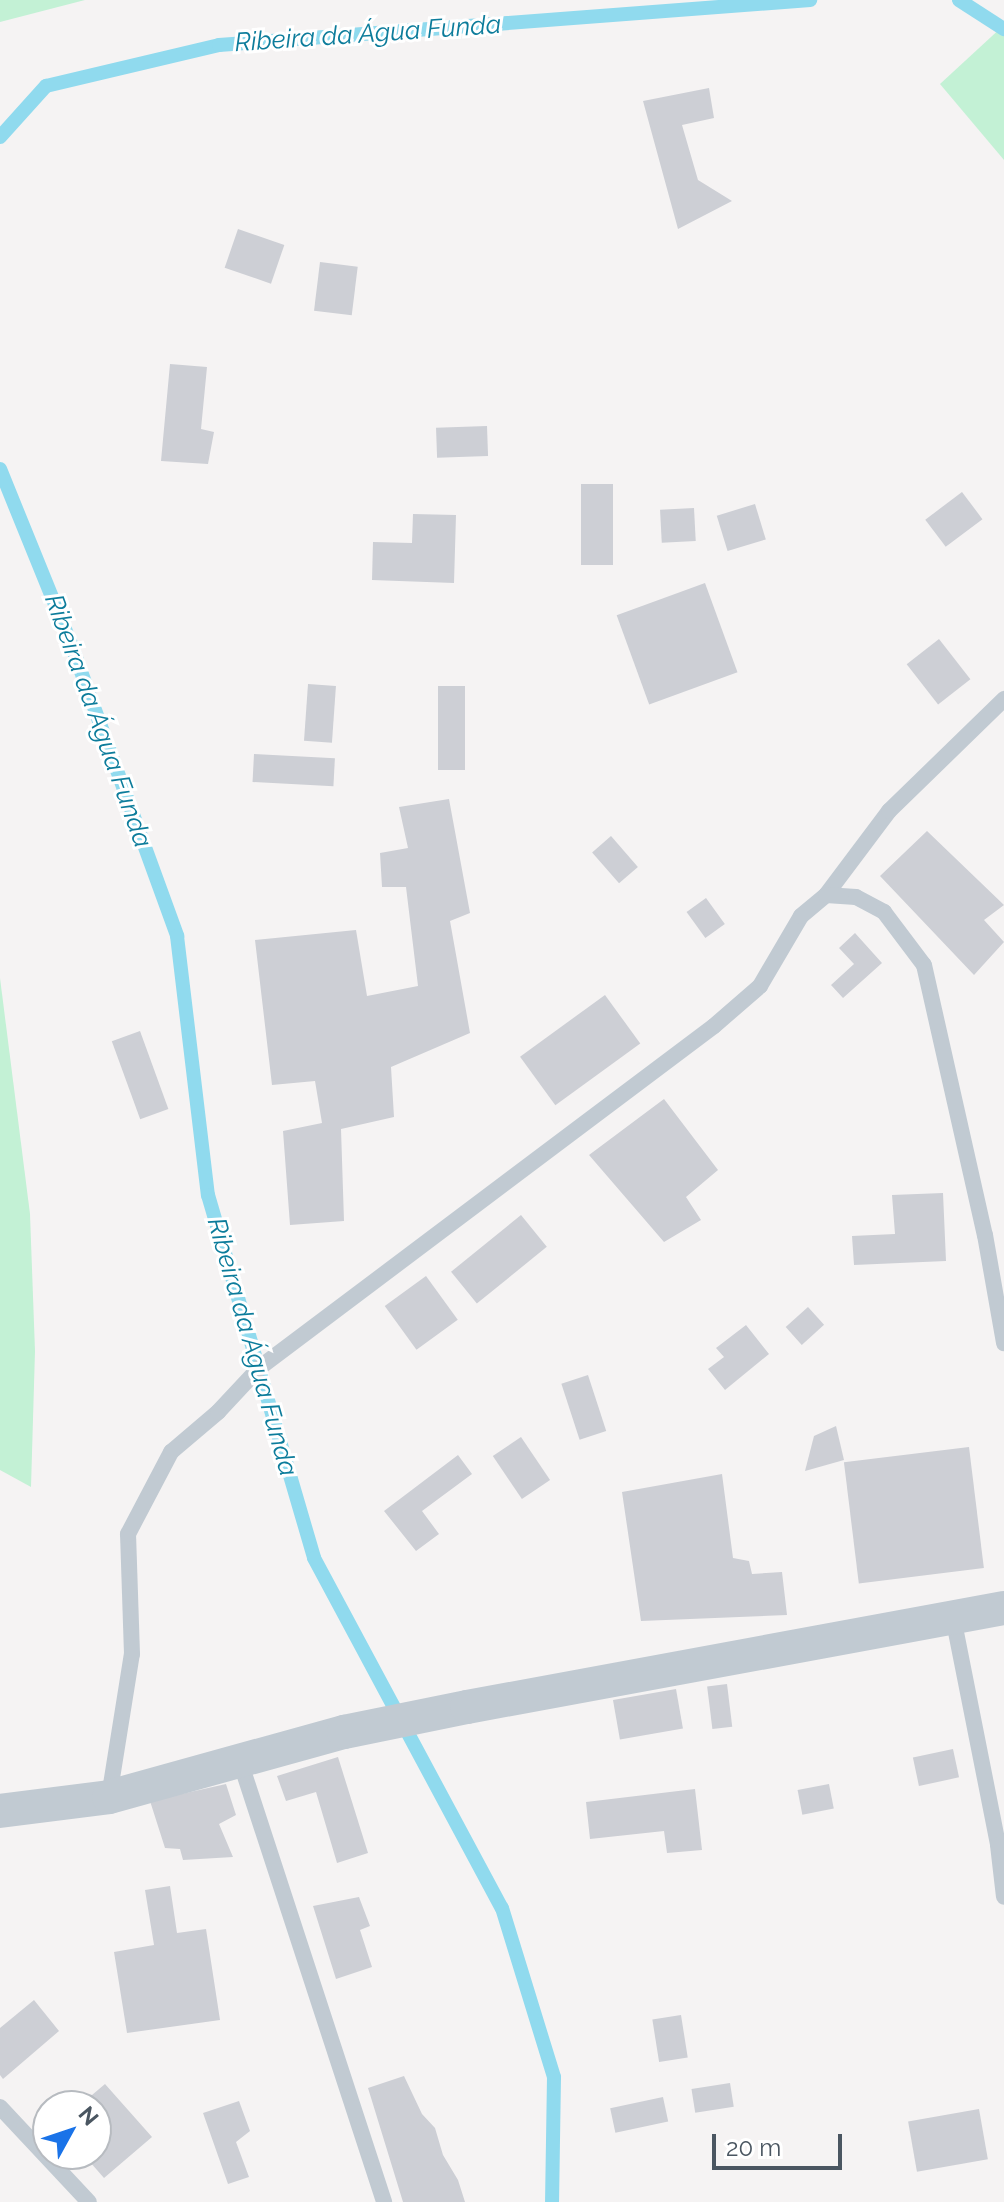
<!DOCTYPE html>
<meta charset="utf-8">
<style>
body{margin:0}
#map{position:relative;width:1004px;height:2202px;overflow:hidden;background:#f5f3f3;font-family:Raleway,sans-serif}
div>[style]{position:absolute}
.green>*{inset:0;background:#c3f1d5}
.stream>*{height:14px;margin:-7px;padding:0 7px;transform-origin:7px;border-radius:7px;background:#90daee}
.building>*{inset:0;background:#cdcfd5;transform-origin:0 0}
.service>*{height:16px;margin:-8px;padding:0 8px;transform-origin:8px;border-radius:8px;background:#c1cad2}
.minor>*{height:34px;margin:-17px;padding:0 17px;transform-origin:17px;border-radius:17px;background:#c1cad2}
span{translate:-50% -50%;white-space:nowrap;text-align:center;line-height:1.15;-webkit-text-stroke:6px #fff;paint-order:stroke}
.water-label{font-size:26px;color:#0c7c9b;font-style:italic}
.north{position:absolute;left:32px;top:2090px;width:80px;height:80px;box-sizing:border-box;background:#fff;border:2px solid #b7bbc0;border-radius:50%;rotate:50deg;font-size:22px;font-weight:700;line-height:32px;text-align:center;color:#4a5661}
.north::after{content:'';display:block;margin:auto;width:28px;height:36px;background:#1a73e8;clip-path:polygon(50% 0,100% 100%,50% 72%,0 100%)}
.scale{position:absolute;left:712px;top:2134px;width:130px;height:36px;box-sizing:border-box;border:4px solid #4a5661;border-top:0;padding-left:10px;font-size:24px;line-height:28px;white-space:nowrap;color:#4a5661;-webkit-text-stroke:6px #fff;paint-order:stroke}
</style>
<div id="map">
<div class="green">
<div style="clip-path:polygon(0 0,85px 0,0 22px)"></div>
<div style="clip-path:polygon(1004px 25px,1004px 160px,940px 84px)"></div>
<div style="clip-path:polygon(0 978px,30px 1214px,35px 1351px,31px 1487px,0 1470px)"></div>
</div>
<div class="stream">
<div style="left:959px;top:0;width:54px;rotate:32.8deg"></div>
<div style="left:0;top:137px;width:69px;rotate:-48deg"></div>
<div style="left:46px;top:86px;width:178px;rotate:-13.3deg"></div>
<div style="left:219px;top:45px;width:593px;rotate:-4.35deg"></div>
<div style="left:0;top:469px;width:189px;rotate:67.9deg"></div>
<div style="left:71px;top:644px;width:311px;rotate:70deg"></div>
<div style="left:177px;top:936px;width:261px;rotate:83.2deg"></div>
<div style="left:208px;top:1195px;width:378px;rotate:73.7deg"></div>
<div style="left:314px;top:1558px;width:397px;rotate:61.8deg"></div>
<div style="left:502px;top:1908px;width:177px;rotate:72.9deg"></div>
<div style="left:554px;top:2077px;width:125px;rotate:90.9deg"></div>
</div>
<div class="building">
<div style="clip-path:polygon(709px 88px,714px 118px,682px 125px,698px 180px,732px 201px,678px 229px,643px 101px)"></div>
<div style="left:238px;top:229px;width:49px;height:41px;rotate:19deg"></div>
<div style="left:320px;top:262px;width:38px;height:49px;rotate:7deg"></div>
<div style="clip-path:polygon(170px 364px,207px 367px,201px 429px,214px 432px,208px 464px,161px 461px)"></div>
<div style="left:487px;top:426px;width:30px;height:51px;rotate:88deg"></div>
<div style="left:581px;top:484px;width:32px;height:81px"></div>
<div style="left:962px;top:492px;width:34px;height:46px;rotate:53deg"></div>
<div style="left:755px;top:504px;width:37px;height:40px;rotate:73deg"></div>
<div style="left:694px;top:508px;width:33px;height:34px;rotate:87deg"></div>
<div style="clip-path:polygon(413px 514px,456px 515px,454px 583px,372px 580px,373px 542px,412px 543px)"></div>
<div style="left:705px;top:583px;width:95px;height:94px;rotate:70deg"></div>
<div style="left:939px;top:639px;width:51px;height:41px;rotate:52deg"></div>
<div style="left:308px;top:684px;width:28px;height:57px;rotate:4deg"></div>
<div style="left:438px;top:686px;width:27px;height:84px"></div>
<div style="left:254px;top:754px;width:81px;height:28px;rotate:3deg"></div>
<div style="clip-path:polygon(449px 799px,470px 913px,450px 921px,470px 1033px,391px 1067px,394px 1117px,341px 1129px,344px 1221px,290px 1225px,283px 1131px,322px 1123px,315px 1081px,272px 1085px,255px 940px,356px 930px,367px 996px,418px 986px,406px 887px,382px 887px,380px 853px,408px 848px,399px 807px)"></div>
<div style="clip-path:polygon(927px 831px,1004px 905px,984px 920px,1004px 942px,974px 975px,880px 876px)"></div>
<div style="left:611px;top:836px;width:41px;height:25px;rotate:49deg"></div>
<div style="left:706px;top:898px;width:32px;height:24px;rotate:54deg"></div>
<div style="clip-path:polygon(855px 933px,882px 963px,843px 998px,831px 985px,854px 964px,839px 948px)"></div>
<div style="left:605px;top:995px;width:60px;height:105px;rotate:54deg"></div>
<div style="left:140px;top:1031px;width:83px;height:30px;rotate:70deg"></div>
<div style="clip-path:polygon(664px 1099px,718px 1170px,686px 1197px,701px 1220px,664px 1242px,589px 1155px)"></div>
<div style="clip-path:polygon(943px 1193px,946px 1261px,854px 1265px,852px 1236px,895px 1234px,892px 1195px)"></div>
<div style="left:521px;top:1215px;width:41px;height:90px;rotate:51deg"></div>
<div style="left:426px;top:1276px;width:54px;height:51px;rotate:54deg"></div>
<div style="left:808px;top:1307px;width:24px;height:30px;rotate:48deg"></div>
<div style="clip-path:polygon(746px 1325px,769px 1354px,725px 1390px,708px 1369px,724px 1357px,716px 1348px)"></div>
<div style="left:588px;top:1375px;width:59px;height:28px;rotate:72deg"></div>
<div style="clip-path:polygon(836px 1426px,844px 1460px,805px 1471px,814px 1436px)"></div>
<div style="left:521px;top:1437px;width:52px;height:34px;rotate:56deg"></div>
<div style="left:969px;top:1447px;width:122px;height:126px;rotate:83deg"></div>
<div style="clip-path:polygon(458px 1455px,472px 1474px,422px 1511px,439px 1534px,416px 1551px,384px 1511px)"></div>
<div style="clip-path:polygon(722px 1474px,733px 1558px,749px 1561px,752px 1574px,782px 1572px,787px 1615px,641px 1621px,622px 1492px)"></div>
<div style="left:727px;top:1684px;width:43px;height:20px;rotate:83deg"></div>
<div style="left:676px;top:1689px;width:40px;height:64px;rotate:80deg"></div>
<div style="left:953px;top:1749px;width:29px;height:41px;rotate:78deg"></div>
<div style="clip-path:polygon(338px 1757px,368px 1853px,337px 1863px,316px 1792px,286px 1801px,277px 1776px)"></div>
<div style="clip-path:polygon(226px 1784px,236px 1815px,219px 1824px,233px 1857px,183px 1860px,180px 1849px,165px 1848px,150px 1801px)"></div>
<div style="left:829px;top:1784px;width:25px;height:32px;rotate:79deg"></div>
<div style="clip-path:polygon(695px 1789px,702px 1850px,667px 1853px,664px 1831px,590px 1839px,586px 1802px)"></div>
<div style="clip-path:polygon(170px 1886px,177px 1933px,206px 1929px,220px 2020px,127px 2033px,114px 1952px,154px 1945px,145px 1890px)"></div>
<div style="clip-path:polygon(359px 1897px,370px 1926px,360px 1930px,372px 1967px,336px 1979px,313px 1906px)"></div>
<div style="clip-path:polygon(34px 2000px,59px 2031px,3px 2079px,0 2075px,0 2028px)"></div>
<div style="left:681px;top:2015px;width:43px;height:29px;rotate:81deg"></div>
<div style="clip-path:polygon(404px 2076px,422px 2114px,435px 2128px,443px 2155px,458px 2180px,465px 2202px,403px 2202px,368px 2088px)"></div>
<div style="left:730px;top:2083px;width:24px;height:39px;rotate:81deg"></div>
<div style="clip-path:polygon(105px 2084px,152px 2137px,104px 2178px,83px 2154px,96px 2154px,96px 2106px,79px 2106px)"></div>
<div style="left:663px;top:2097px;width:25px;height:54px;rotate:78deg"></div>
<div style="clip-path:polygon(239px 2101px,250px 2131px,236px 2142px,249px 2177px,228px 2184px,203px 2113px)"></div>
<div style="left:979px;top:2109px;width:51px;height:72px;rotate:80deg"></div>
</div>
<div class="service">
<div style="left:826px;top:895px;width:105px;rotate:-53.1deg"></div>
<div style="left:889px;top:811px;width:161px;rotate:-44.2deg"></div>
<div style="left:953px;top:1617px;width:232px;rotate:78.8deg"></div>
<div style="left:998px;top:1845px;width:52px;rotate:83.4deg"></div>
<div style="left:240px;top:1761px;width:464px;rotate:71.9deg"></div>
<div style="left:109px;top:1797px;width:145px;rotate:-80.9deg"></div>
<div style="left:132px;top:1654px;width:120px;rotate:-91.9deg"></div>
<div style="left:128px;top:1534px;width:93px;rotate:-62.3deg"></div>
<div style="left:171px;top:1452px;width:62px;rotate:-40.4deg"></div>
<div style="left:218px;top:1412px;width:60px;rotate:-47deg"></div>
<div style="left:259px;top:1368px;width:569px;rotate:-36.93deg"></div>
<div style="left:714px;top:1026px;width:61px;rotate:-41deg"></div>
<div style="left:760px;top:986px;width:81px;rotate:-59.6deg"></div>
<div style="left:801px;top:916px;width:33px;rotate:-40deg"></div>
<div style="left:826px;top:895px;width:30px;rotate:4deg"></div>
<div style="left:856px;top:897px;width:32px;rotate:28deg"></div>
<div style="left:884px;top:912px;width:66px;rotate:53deg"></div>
<div style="left:924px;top:965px;width:277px;rotate:77.3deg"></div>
<div style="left:985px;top:1235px;width:110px;rotate:80deg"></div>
<div style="left:0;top:2107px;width:130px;rotate:46.9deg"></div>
</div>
<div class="minor">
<div style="left:0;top:1811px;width:110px;rotate:-7.3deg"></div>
<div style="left:109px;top:1797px;width:244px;rotate:-15.5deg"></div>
<div style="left:344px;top:1732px;width:126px;rotate:-11.5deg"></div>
<div style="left:467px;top:1707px;width:546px;rotate:-10.45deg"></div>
</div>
<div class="water-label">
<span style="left:368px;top:34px;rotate:-4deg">Ribeira da Água Funda</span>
<span style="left:98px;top:721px;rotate:70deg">Ribeira da Água Funda</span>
<span style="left:252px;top:1347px;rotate:74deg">Ribeira da Água Funda</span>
</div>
<div class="north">N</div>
<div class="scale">20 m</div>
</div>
